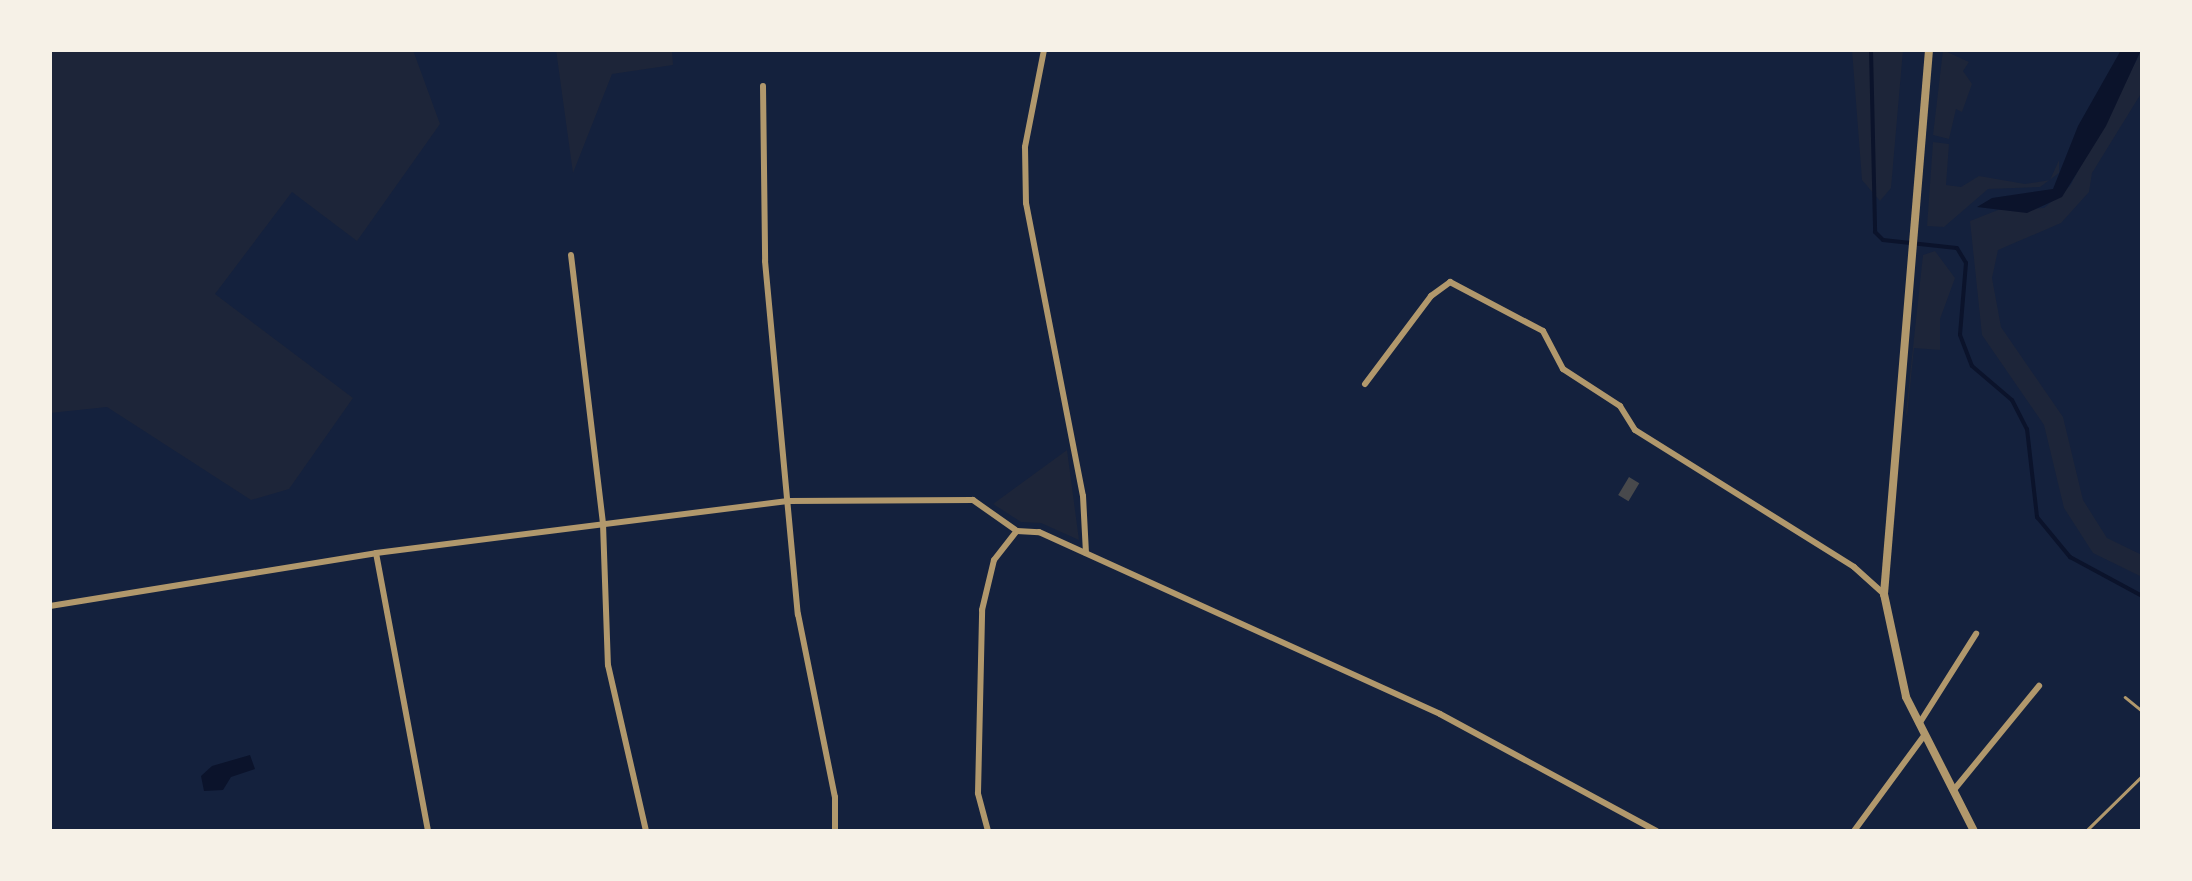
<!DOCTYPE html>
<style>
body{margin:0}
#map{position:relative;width:2192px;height:881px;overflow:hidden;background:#14213d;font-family:"DejaVu Sans",sans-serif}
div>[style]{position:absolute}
.green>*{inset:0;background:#1d2539}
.water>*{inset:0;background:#0b132b}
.stream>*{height:4px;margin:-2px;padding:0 2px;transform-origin:2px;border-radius:2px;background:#0b132b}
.building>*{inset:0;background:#48494c;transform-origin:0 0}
.service>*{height:2.5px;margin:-1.25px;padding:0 1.25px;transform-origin:1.25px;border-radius:1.25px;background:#b1986c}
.minor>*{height:6px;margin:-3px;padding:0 3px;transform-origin:3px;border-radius:3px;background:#b1986c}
.tertiary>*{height:8px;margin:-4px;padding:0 4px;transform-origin:4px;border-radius:4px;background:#b1986c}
span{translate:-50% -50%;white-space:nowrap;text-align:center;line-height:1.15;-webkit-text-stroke:10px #f6f1e7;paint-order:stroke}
.frame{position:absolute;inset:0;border:52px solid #f6f1e7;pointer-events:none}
</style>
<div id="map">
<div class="green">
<div style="clip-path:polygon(50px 50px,413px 50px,440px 124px,357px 241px,292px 192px,215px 294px,353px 398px,289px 489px,251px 500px,107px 407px,50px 413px)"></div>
<div style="clip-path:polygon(556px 50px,672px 50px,673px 65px,612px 74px,573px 173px)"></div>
<div style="clip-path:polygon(1852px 50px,1903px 50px,1891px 188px,1880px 201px,1862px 180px)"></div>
<div style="clip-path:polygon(1943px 50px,1969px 62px,1963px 71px,1972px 84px,1962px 112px,1956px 109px,1949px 139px,1933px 135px)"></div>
<div style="clip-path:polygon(2142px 50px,2142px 92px,2092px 173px,2089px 192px,2061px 223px,1998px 250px,1992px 278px,2001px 327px,2063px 417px,2083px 500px,2107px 538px,2142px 555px,2142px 577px,2093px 553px,2064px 508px,2044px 425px,1982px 335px,1970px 221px,1998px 210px,2044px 208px,2070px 186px)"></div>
<div style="clip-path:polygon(1933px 142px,1949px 144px,1946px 185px,1961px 187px,1979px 176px,2025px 184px,2050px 180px,2059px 160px,2059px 173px,2040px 187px,1988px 189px,1944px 227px,1927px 226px)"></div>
<div style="clip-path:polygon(1935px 251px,1955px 278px,1940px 319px,1940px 350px,1914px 348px,1907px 417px,1906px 412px,1923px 255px)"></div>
<div style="clip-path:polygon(1067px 450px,1079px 540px,1041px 523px,1021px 522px,993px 504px)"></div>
</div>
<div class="water">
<div style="clip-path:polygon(2121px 50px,2141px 50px,2106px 126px,2062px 197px,2027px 213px,1977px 207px,1992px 198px,2053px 189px,2078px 126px)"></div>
<div style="clip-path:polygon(250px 755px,255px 769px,231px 777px,223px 790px,204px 791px,201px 776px,212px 766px)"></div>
</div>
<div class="stream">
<div style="left:1871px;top:50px;width:182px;rotate:88.7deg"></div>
<div style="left:1875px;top:232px;width:11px;rotate:45deg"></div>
<div style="left:1883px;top:240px;width:74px;rotate:6.2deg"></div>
<div style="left:1957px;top:248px;width:17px;rotate:59deg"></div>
<div style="left:1966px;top:263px;width:72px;rotate:94.8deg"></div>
<div style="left:1960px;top:335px;width:33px;rotate:69deg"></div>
<div style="left:1972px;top:366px;width:52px;rotate:40.4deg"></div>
<div style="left:2012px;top:400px;width:33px;rotate:63deg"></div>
<div style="left:2027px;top:429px;width:89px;rotate:83.5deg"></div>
<div style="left:2037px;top:517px;width:52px;rotate:50.5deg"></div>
<div style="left:2070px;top:557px;width:82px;rotate:28.4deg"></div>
</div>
<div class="building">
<div style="left:1629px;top:477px;width:12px;height:21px;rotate:31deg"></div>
</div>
<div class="service">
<div style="left:2125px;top:697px;width:22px;rotate:39deg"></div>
<div style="left:2086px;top:831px;width:78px;rotate:-44.5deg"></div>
</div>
<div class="minor">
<div style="left:1044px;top:50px;width:99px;rotate:101.1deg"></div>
<div style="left:1025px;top:147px;width:56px;rotate:89deg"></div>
<div style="left:1026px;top:203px;width:298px;rotate:79deg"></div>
<div style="left:1083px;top:496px;width:57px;rotate:87deg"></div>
<div style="left:763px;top:86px;width:175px;rotate:89.3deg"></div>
<div style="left:765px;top:261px;width:355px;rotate:84.7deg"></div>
<div style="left:798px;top:614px;width:187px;rotate:78.6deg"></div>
<div style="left:835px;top:797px;width:34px;rotate:90deg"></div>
<div style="left:571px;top:255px;width:271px;rotate:83.2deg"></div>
<div style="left:603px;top:524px;width:141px;rotate:88deg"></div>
<div style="left:608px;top:665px;width:170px;rotate:77.1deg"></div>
<div style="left:1365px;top:384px;width:110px;rotate:-53.1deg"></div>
<div style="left:1431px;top:296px;width:24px;rotate:-36deg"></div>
<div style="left:1450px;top:282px;width:105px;rotate:27.8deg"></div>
<div style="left:1543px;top:331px;width:43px;rotate:62.2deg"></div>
<div style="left:1563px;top:369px;width:68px;rotate:33deg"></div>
<div style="left:1620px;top:406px;width:28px;rotate:58deg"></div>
<div style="left:1635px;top:430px;width:258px;rotate:32deg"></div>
<div style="left:1854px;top:567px;width:40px;rotate:42deg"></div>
<div style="left:376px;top:553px;width:283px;rotate:79.4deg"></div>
<div style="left:50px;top:606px;width:330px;rotate:-9.2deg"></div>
<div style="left:376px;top:553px;width:415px;rotate:-7.2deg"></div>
<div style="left:788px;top:501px;width:185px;rotate:-0.3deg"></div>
<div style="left:973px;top:500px;width:54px;rotate:35.2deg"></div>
<div style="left:1919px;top:724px;width:107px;rotate:-57.7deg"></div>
<div style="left:1953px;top:791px;width:136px;rotate:-50.7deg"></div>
<div style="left:988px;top:831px;width:39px;rotate:-105deg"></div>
<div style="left:978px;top:793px;width:183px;rotate:-88.7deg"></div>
<div style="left:982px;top:610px;width:51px;rotate:-76.5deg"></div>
<div style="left:994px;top:560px;width:37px;rotate:-52deg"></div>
<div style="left:1017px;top:531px;width:22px;rotate:3deg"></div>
<div style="left:1039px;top:532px;width:440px;rotate:24.4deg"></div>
<div style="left:1440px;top:714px;width:246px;rotate:28.4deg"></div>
<div style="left:1854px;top:831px;width:117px;rotate:-53.7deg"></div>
</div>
<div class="tertiary">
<div style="left:1929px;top:50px;width:546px;rotate:94.73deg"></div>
<div style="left:1884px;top:594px;width:105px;rotate:77.9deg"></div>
<div style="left:1906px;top:697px;width:150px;rotate:63.1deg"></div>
</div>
<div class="frame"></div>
</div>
